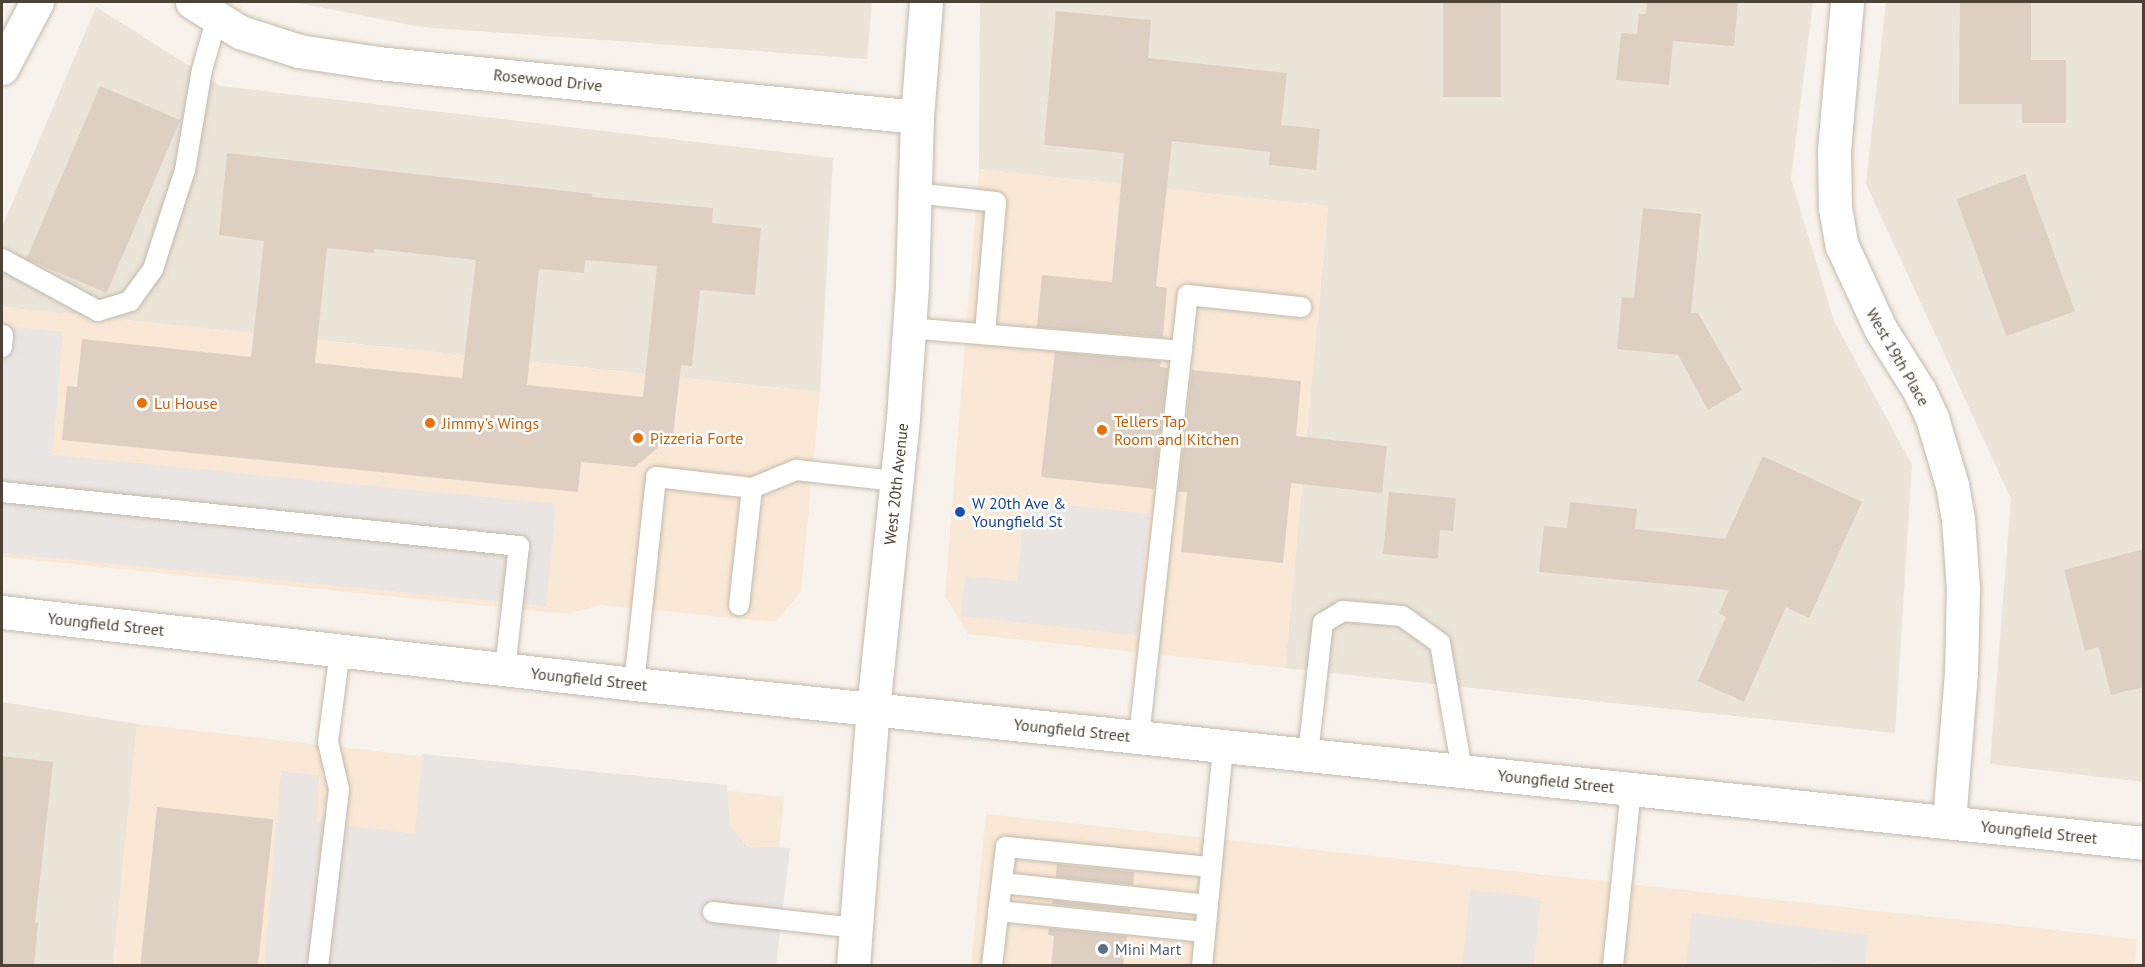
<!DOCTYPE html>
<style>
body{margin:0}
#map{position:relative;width:2145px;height:967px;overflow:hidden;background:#f7f2eb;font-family:"PT Sans",sans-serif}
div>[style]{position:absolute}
.residential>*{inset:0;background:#ebe4d8}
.commercial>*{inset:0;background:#f9e8d5}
.parking>*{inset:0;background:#e8e5e2;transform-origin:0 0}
.building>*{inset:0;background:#ddd0c2;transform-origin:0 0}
.roads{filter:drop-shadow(0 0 2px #c3baac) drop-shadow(0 0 2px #c3baac)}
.service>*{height:20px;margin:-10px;padding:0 10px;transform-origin:10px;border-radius:10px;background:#fff}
.minor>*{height:33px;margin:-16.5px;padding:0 16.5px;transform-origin:16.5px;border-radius:16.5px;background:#fff}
.tertiary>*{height:33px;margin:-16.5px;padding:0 16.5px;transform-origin:16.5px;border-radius:16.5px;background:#fff}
.dots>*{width:16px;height:16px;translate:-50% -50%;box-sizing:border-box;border:3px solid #fff;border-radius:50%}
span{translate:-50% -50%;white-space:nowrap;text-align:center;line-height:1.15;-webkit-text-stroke:5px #fff;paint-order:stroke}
.street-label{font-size:16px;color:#4c4337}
.food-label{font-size:16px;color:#c56008}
.left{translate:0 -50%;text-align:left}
.transit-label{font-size:16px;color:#164399}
.service-label{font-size:16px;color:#4e5e75}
.frame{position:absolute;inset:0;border:3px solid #4c4337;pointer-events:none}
</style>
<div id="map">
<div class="residential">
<div style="clip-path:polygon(293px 2px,872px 2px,867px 59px,421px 27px)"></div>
<div style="clip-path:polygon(980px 2px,1813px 2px,1791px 179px,1834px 321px,1912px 465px,1895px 733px,1285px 668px,1328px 206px,979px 169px)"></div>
<div style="clip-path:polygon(1886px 2px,2143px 2px,2143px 782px,1990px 764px,2011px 499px,1866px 184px)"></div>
<div style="clip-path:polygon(96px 7px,221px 86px,833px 158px,820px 392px,2px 307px,2px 227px)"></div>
<div style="clip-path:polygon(2px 702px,137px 724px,113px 965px,2px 965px)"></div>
</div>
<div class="commercial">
<div style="clip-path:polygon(979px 169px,1328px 206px,1285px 668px,968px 634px,945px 596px)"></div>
<div style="clip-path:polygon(2px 307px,820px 392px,801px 592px,775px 622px,600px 605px,566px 614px,2px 557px)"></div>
<div style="clip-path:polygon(137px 724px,784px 797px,768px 965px,113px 966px)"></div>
<div style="clip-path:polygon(986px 814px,2137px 939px,2135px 966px,971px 966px)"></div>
</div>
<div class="parking">
<div style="clip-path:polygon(2px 326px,63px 332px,52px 455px,556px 504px,546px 606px,2px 553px)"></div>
<div style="clip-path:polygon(1026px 501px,1149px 514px,1137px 635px,961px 616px,965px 576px,1017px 581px)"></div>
<div style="clip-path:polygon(422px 754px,727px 785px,729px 824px,747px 847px,790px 848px,776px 965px,264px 966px,281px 771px,319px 776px,317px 822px,415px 834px)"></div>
<div style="left:1470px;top:890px;width:71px;height:75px;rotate:6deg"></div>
<div style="clip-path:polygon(1692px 913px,1868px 935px,1865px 965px,1813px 963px,1812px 966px,1686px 965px)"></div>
</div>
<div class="building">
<div style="left:1443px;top:2px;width:58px;height:95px"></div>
<div style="clip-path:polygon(1647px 2px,1738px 2px,1734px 46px,1673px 41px,1669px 85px,1616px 80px,1621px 33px,1637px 34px,1639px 14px,1646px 14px)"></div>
<div style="clip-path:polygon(1960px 2px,2031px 2px,2031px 60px,2066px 60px,2066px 123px,2022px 123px,2022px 104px,1959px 104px)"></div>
<div style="clip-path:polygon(1056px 11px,1151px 20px,1148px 58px,1287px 73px,1281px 125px,1320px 129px,1316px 170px,1269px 165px,1270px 152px,1172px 141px,1156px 286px,1167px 288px,1163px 337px,1037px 327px,1042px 275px,1112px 282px,1124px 153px,1044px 145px)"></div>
<div style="left:100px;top:86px;width:87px;height:188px;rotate:23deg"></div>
<div style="clip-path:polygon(evenodd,227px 153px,592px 194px,592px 197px,713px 208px,712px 223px,761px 228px,755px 295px,700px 290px,692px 366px,681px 365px,673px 435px,635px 467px,581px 462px,578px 492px,62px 440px,67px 386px,77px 387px,82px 339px,251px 357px,264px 241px,219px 235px,227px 153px,327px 248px,374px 253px,374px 249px,476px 260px,462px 378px,315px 363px,327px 248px,227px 153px,585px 260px,657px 266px,643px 397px,527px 385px,539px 269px,584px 273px,585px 260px)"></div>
<div style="left:2025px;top:174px;width:146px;height:73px;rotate:70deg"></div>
<div style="clip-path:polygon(1643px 208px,1701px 214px,1691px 313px,1698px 313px,1742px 390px,1708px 410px,1678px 355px,1617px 349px,1622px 297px,1634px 298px)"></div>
<div style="clip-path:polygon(1055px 352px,1161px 361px,1160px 367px,1168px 368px,1154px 489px,1041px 477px)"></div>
<div style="clip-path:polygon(1192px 370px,1301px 381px,1296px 436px,1387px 446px,1382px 493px,1291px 483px,1283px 563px,1181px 552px,1187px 492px,1178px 492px)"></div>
<div style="clip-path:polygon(1763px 456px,1862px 502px,1809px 618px,1786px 607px,1744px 702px,1698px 681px,1726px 617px,1719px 613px,1729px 590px,1539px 572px,1544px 526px,1567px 528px,1570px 502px,1637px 509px,1635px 529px,1725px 539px)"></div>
<div style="clip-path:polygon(1389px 492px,1456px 498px,1453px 531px,1440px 530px,1438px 559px,1383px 554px)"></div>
<div style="clip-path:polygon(2144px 549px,2144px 687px,2111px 695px,2099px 647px,2085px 651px,2064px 570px)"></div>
<div style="clip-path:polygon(2px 756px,53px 762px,35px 923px,38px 923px,34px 966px,2px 966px)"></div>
<div style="left:157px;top:807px;width:117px;height:160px;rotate:6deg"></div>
<div style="left:1057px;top:864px;width:78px;height:13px;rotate:6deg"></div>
<div style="clip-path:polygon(1053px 900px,1131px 909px,1130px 912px,1052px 904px)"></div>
<div style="clip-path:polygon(1049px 928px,1127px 936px,1123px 966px,1051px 966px,1054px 936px,1048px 935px)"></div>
</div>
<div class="roads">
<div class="service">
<div style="left:915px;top:193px;width:81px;rotate:6.3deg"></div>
<div style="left:996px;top:202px;width:132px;rotate:94.8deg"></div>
<div style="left:2px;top:259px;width:109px;rotate:28.4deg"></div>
<div style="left:98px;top:311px;width:34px;rotate:-17deg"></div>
<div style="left:130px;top:301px;width:39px;rotate:-54deg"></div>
<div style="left:153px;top:269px;width:104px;rotate:-72.1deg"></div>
<div style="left:185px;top:170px;width:101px;rotate:-80.4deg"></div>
<div style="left:202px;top:70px;width:55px;rotate:-74.2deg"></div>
<div style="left:909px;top:328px;width:274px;rotate:4.8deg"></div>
<div style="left:2px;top:347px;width:12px;rotate:-85deg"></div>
<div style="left:752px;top:488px;width:48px;rotate:-22.2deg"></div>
<div style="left:796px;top:470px;width:101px;rotate:6.3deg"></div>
<div style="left:2px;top:492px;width:520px;rotate:5.96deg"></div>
<div style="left:519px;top:546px;width:124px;rotate:96.5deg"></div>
<div style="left:634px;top:684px;width:208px;rotate:-83.9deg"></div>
<div style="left:656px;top:477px;width:97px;rotate:6.5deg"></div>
<div style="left:752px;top:488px;width:118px;rotate:96.3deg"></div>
<div style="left:1139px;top:737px;width:445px;rotate:-83.7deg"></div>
<div style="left:1188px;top:295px;width:114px;rotate:6.1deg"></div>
<div style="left:1308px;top:754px;width:132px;rotate:-83.5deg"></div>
<div style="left:1323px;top:623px;width:23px;rotate:-31deg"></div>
<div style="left:1343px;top:611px;width:59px;rotate:4.8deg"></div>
<div style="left:1402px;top:616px;width:47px;rotate:35.4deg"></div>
<div style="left:1440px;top:643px;width:130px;rotate:80.2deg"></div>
<div style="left:1002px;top:883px;width:207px;rotate:6.1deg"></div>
<div style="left:998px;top:911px;width:208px;rotate:5.8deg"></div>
<div style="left:713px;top:912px;width:144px;rotate:6.4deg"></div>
<div style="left:318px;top:966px;width:178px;rotate:-83.2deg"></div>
<div style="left:339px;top:789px;width:48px;rotate:-103.2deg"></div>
<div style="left:328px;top:742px;width:92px;rotate:-82.5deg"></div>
<div style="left:992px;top:966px;width:120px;rotate:-83.3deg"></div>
<div style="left:1006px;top:847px;width:206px;rotate:5.6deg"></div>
<div style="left:1202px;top:966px;width:221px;rotate:-84.5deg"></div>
<div style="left:1613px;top:966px;width:178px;rotate:-84.2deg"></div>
</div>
<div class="minor">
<div style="left:192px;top:2px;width:57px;rotate:32deg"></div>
<div style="left:240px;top:32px;width:62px;rotate:17.9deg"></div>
<div style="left:299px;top:51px;width:80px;rotate:8.6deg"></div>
<div style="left:378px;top:63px;width:542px;rotate:5.72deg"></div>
<div style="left:1847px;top:2px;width:149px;rotate:95deg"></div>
<div style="left:1834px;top:150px;width:58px;rotate:89deg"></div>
<div style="left:1835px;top:208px;width:39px;rotate:80deg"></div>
<div style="left:1842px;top:246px;width:93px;rotate:65.1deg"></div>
<div style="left:1881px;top:330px;width:71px;rotate:57.7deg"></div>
<div style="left:1919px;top:390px;width:31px;rotate:65deg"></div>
<div style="left:1932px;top:418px;width:70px;rotate:73.4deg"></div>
<div style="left:1952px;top:485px;width:34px;rotate:80deg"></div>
<div style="left:1958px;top:518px;width:71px;rotate:86deg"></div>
<div style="left:1963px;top:589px;width:83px;rotate:91.4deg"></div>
<div style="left:1961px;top:672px;width:150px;rotate:94.6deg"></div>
<div style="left:2px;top:68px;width:75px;rotate:-62.1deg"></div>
</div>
<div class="tertiary">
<div style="left:2px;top:612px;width:636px;rotate:6.5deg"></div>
<div style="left:634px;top:684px;width:1518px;rotate:6.01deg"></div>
<div style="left:853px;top:966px;width:258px;rotate:-85.6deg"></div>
<div style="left:873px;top:709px;width:293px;rotate:-84.1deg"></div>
<div style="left:903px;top:418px;width:133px;rotate:-86.1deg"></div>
<div style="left:912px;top:285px;width:168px;rotate:-88.3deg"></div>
<div style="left:917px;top:117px;width:115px;rotate:-85.5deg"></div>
</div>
</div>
<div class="dots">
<div style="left:142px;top:403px;background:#e8710a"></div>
<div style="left:430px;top:423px;background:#e8710a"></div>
<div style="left:1102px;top:430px;background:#e8710a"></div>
<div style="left:638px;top:438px;background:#e8710a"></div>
<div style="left:960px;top:512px;background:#1a4fb4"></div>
<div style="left:1103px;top:949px;background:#5c6f8a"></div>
</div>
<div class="street-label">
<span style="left:548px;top:80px;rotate:6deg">Rosewood Drive</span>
<span style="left:1898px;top:357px;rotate:60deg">West 19th Place</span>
<span style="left:896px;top:484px;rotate:-84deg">West 20th Avenue</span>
<span style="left:106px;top:624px;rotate:6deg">Youngfield Street</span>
<span style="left:589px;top:679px;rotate:6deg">Youngfield Street</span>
<span style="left:1072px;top:730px;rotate:6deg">Youngfield Street</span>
<span style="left:1556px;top:781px;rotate:6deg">Youngfield Street</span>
<span style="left:2039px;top:832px;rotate:6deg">Youngfield Street</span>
</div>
<div class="food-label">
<span class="left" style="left:154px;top:403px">Lu House</span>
<span class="left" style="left:1114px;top:430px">Tellers Tap<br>Room and Kitchen</span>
<span class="left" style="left:442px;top:423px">Jimmy's Wings</span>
<span class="left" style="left:650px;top:438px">Pizzeria Forte</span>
</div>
<div class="transit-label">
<span class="left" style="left:972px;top:512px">W 20th Ave &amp;<br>Youngfield St</span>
</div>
<div class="service-label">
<span class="left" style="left:1115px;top:949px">Mini Mart</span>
</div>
<div class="frame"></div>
</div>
